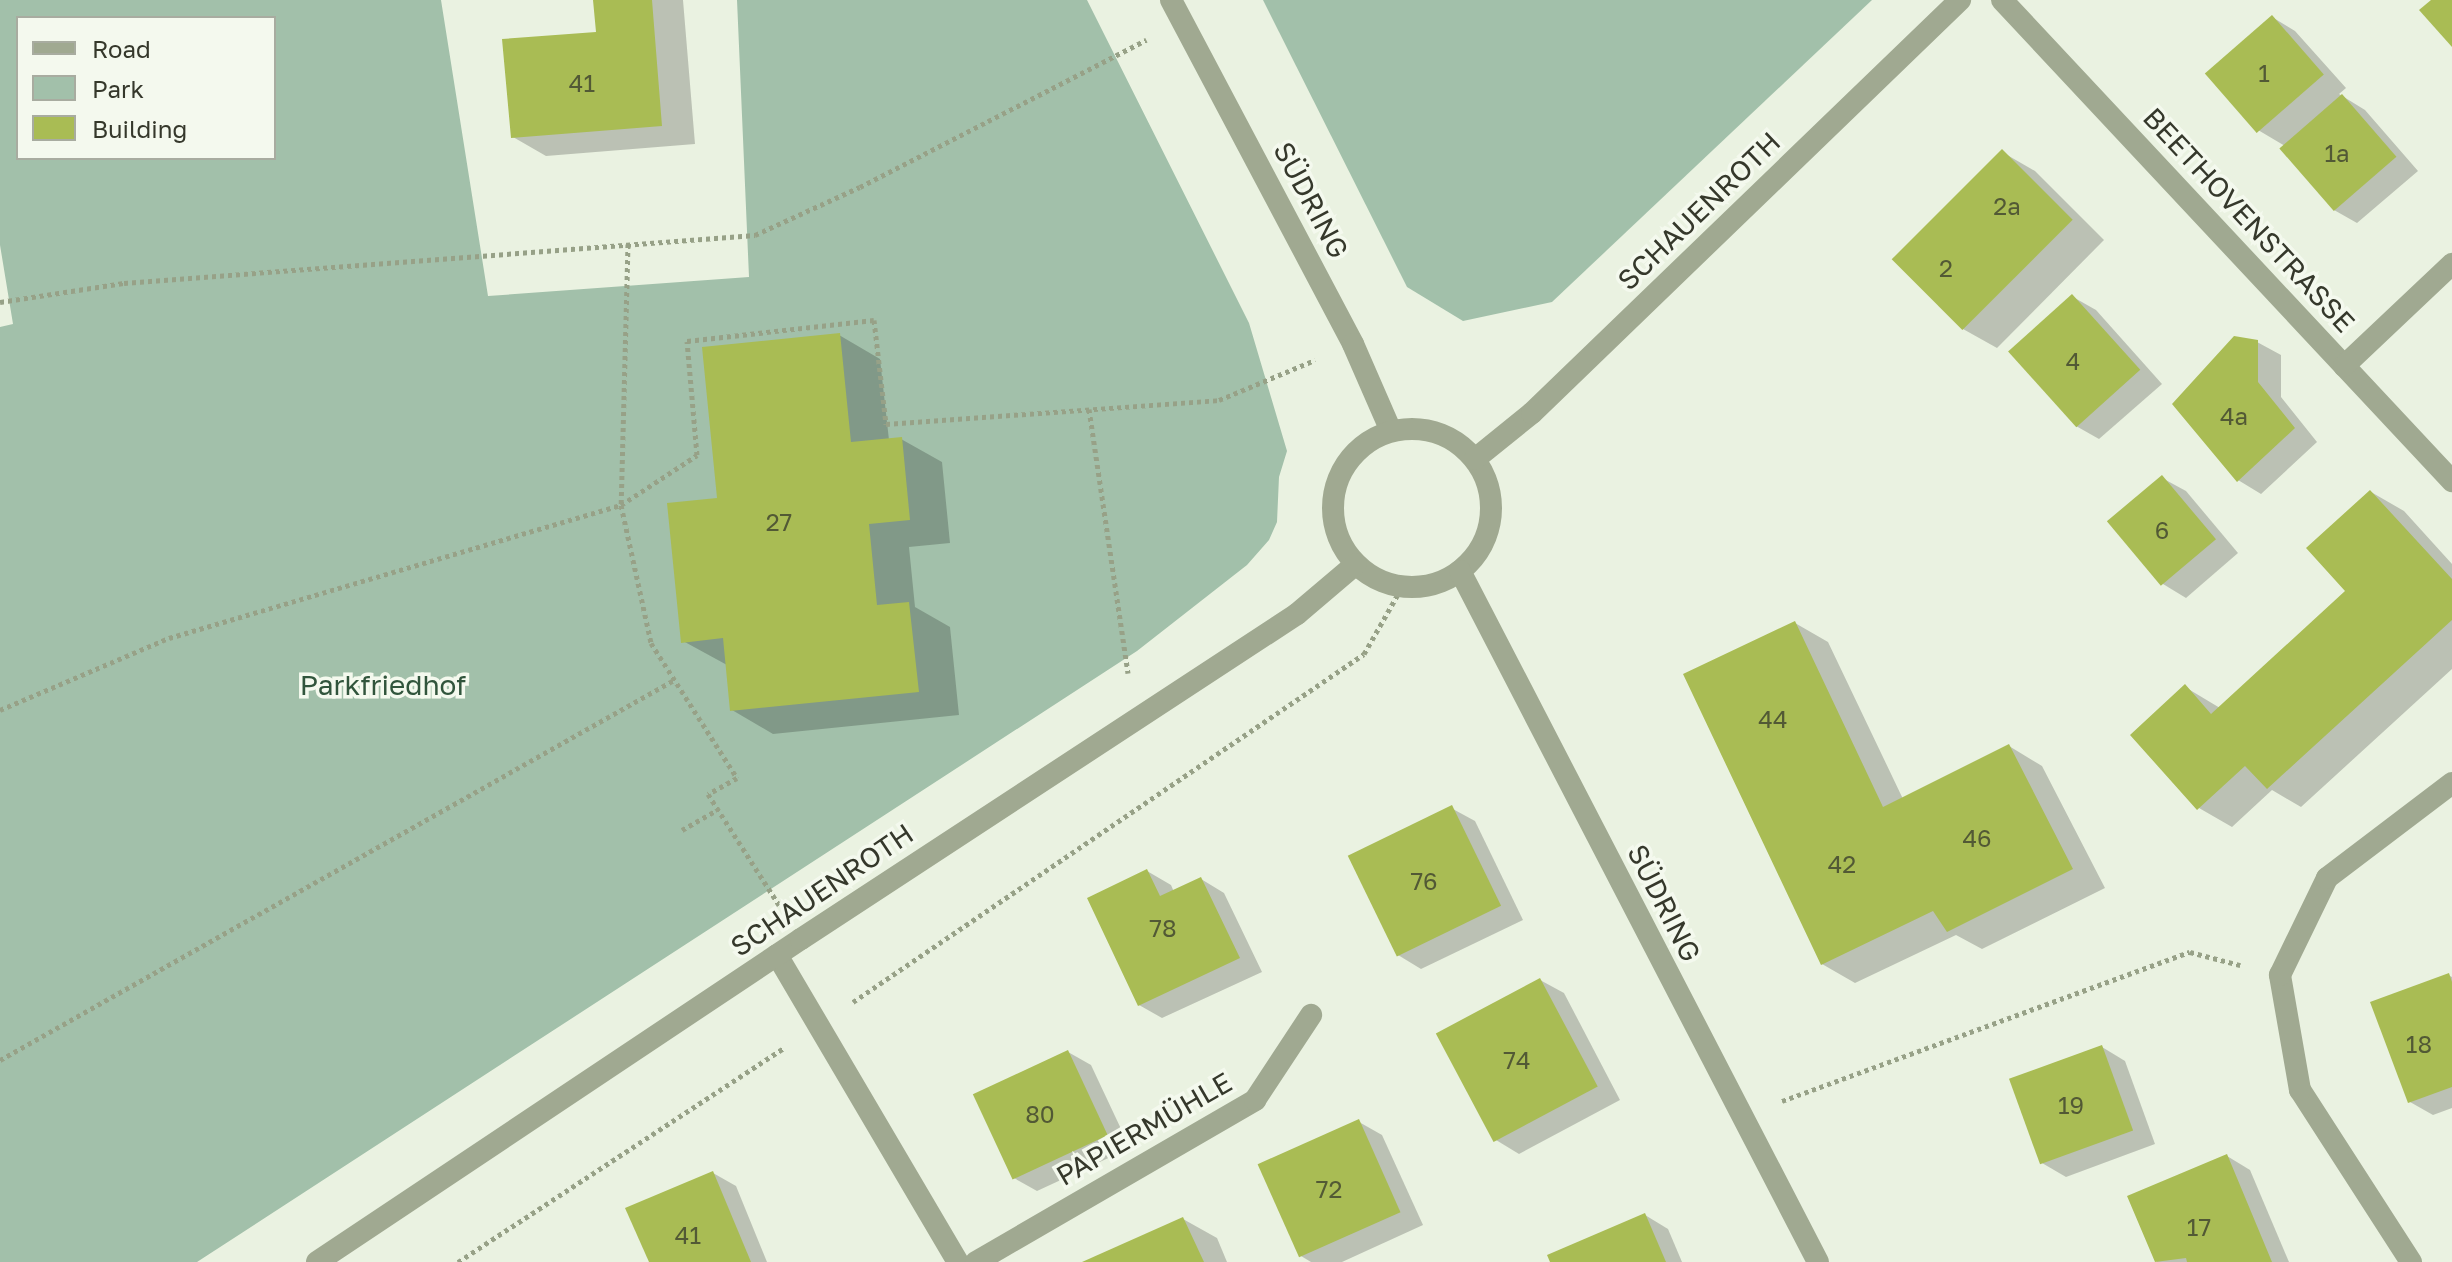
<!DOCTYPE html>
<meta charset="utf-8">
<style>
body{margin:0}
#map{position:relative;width:2452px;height:1262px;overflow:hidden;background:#eaf2e1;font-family:"Golos Text",sans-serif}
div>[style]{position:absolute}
.green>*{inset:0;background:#a2c0aa}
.shadow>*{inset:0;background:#0003}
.building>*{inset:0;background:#a9bc54;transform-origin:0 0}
.path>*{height:5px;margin-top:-2.5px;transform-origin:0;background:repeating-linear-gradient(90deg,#97a187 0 4px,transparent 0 8px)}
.minor>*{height:22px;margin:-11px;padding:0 11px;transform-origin:11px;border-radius:11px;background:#a0a991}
.minor>.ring{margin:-11px;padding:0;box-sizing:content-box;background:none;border:22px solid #a0a991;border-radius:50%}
span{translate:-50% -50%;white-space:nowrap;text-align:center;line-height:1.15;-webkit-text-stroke:7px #f4f9ee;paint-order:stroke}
.number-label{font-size:24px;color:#525935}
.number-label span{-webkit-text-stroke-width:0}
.street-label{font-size:28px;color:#35382b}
.park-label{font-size:28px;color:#31553c}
.legend{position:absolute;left:16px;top:16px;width:260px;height:144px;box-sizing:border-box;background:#f4f9ee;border:2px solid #a8aca0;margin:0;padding:10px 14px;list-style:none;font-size:24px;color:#35382b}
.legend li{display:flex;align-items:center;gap:16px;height:40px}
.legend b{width:40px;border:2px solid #a8aca0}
</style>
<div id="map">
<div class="green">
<div style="clip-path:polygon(evenodd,0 0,441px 0,488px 296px,749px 277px,737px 0,1087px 0,1249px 323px,1287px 451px,1279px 477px,1277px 522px,1269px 540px,1247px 565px,1137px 651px,197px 1262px,0 1262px,0 327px,13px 324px,0 245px,0 0,18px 18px,274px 18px,274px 158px,18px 158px,18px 18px)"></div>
<div style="clip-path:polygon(1263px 0,1872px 0,1552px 302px,1463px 321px,1407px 287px)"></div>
</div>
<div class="shadow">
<div style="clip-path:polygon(595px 0,683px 0,695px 144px,546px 156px,513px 137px,598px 34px)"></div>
<div style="clip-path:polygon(2272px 17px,2295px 31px,2346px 88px,2339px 94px,2365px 110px,2418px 171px,2357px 223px,2334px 210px,2285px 146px,2258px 130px)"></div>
<div style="clip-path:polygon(2002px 152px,2035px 171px,2104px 240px,1997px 348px,1963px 329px,1895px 260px)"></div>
<div style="clip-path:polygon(2073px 297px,2096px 310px,2162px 384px,2099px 439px,2076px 426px)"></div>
<div style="clip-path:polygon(839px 335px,880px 359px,889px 440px,901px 439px,942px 462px,950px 543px,909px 547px,915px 607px,950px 627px,959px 715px,773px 734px,732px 710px,727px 665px,683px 641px,719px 500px)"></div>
<div style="clip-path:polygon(2257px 342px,2281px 355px,2281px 397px,2317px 442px,2261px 494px,2238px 480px)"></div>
<div style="clip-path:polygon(2162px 478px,2186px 491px,2238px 553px,2186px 598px,2163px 584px)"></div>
<div style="clip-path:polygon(2371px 492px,2404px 511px,2452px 564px,2452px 669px,2301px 807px,2272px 790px,2232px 827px,2199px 808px,2185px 687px,2220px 708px,2348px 591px)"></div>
<div style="clip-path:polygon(1795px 623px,1828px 642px,1903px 799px,2009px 746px,2042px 766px,2105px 888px,1982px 949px,1956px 935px,1855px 983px,1822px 964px)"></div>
<div style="clip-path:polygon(1451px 808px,1475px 821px,1523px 920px,1421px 969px,1398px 955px)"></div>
<div style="clip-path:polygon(1147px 871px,1171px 885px,1174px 892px,1201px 879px,1224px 893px,1262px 972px,1162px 1018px,1139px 1005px)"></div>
<div style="clip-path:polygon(2448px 975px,2452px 977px,2452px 1108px,2433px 1115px,2410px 1102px)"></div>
<div style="clip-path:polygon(1540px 980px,1564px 993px,1620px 1100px,1519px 1154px,1496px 1140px)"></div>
<div style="clip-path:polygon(2102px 1047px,2125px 1061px,2155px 1144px,2066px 1177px,2042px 1163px)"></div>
<div style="clip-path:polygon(1068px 1052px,1091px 1065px,1130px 1148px,1037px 1191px,1014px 1178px)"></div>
<div style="clip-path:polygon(1359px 1122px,1382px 1135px,1423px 1225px,1342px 1262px,1311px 1262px,1301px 1256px)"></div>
<div style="clip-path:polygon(2227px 1156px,2250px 1170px,2289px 1262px,2157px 1262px,2129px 1197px)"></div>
<div style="clip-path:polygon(713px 1173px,736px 1186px,767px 1262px,651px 1262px)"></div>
<div style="clip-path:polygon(1645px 1215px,1668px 1229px,1682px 1262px,1552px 1262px)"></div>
<div style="clip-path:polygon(1183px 1219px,1217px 1238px,1227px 1262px,1087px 1262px)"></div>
</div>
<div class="building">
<div style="clip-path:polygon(593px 0,652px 0,662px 126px,511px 138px,502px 39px,596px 32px)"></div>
<div style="clip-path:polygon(2431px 0,2452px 0,2452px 47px,2419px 10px)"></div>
<div style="left:2272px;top:15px;width:79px;height:89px;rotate:49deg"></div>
<div style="left:2342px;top:94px;width:83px;height:83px;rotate:49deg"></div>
<div style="left:2002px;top:149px;width:100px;height:156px;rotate:45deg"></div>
<div style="left:2072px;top:294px;width:102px;height:86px;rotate:48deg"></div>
<div style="clip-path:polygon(840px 333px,851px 442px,902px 437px,910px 520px,869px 524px,877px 605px,909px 602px,919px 692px,730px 711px,723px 638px,681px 643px,667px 503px,717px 498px,702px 347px)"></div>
<div style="clip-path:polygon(2234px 336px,2258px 340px,2258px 382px,2295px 428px,2237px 482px,2172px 404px)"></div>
<div style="left:2162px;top:475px;width:84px;height:72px;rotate:50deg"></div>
<div style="clip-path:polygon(2370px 490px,2452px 579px,2452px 620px,2267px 789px,2245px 766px,2197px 810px,2130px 735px,2185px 684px,2211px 714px,2345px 591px,2306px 548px)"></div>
<div style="clip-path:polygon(1795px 621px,1883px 807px,2009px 744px,2073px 869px,1947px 932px,1933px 911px,1821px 965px,1683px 674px)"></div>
<div style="left:1452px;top:805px;width:112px;height:116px;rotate:64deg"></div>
<div style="clip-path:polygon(1147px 869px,1160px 896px,1201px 877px,1240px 958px,1138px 1006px,1087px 898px)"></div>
<div style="clip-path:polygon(2449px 973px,2452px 982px,2452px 1087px,2408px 1103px,2370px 1002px)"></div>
<div style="left:1540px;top:978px;width:123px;height:118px;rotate:62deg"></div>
<div style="left:2102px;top:1045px;width:91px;height:99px;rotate:70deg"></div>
<div style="left:1068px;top:1050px;width:94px;height:105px;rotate:65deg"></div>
<div style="left:1359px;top:1119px;width:102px;height:111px;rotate:66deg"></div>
<div style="clip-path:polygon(2227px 1154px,2272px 1262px,2187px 1262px,2186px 1258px,2155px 1262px,2127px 1196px)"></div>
<div style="clip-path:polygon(713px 1171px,751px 1262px,649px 1262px,625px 1208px)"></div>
<div style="clip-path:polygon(1645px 1213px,1666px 1262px,1550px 1262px,1547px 1255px)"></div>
<div style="clip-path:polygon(1183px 1217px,1204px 1262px,1082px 1262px)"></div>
</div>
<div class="path">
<div style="left:628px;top:244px;width:261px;rotate:91.5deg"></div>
<div style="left:621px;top:505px;width:141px;rotate:77.7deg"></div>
<div style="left:651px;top:643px;width:160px;rotate:57.5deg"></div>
<div style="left:737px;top:778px;width:33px;rotate:151deg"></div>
<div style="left:708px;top:794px;width:132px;rotate:57.4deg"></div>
<div style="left:0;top:302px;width:125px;rotate:-8.7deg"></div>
<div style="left:124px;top:283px;width:633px;rotate:-4.35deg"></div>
<div style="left:755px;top:235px;width:115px;rotate:-24.6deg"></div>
<div style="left:860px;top:187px;width:322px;rotate:-27.2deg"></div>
<div style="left:1089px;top:409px;width:267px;rotate:81.6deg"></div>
<div style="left:0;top:710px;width:184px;rotate:-23.1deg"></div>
<div style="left:169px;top:638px;width:471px;rotate:-16.4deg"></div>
<div style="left:621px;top:505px;width:91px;rotate:-33.3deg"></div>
<div style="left:697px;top:455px;width:114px;rotate:-95deg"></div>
<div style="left:687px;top:341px;width:188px;rotate:-6.4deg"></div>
<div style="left:874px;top:320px;width:105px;rotate:83.4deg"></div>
<div style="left:886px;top:424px;width:334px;rotate:-4.1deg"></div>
<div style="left:1219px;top:400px;width:104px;rotate:-22.6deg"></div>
<div style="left:682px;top:830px;width:40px;rotate:-29.7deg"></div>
<div style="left:853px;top:1002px;width:618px;rotate:-34.26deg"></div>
<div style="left:1364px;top:654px;width:77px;rotate:-60.4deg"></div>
<div style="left:0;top:1060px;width:774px;rotate:-29.41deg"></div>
<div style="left:1782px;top:1101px;width:434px;rotate:-20.1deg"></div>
<div style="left:2190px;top:952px;width:52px;rotate:14.6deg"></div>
<div style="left:458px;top:1262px;width:391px;rotate:-33.3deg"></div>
</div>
<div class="minor">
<div style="left:1171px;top:0;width:389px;rotate:62.1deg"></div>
<div style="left:1353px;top:344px;width:95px;rotate:66.4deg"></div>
<div style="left:2002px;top:0;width:659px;rotate:46.91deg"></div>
<div style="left:2344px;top:366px;width:149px;rotate:-43.4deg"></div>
<div class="ring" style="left:1333px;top:429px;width:136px;height:136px"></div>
<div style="left:1475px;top:459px;width:73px;rotate:-38.9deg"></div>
<div style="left:1532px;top:413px;width:595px;rotate:-43.98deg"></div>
<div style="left:1460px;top:571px;width:778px;rotate:62.61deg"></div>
<div style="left:777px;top:955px;width:356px;rotate:59.5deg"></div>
<div style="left:317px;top:1262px;width:582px;rotate:-33.72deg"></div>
<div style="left:801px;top:939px;width:593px;rotate:-33.23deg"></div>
<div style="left:1297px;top:614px;width:77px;rotate:-40.3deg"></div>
<div style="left:976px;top:1262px;width:323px;rotate:-30.1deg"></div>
<div style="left:1255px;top:1100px;width:102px;rotate:-56.6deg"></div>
<div style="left:2411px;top:1262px;width:205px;rotate:-122.8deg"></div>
<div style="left:2300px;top:1090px;width:117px;rotate:-99.9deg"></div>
<div style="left:2280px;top:975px;width:108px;rotate:-64.1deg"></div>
<div style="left:2327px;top:878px;width:157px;rotate:-37.2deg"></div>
</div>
<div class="number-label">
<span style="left:2264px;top:73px">1</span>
<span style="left:582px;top:83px">41</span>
<span style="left:2337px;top:153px">1a</span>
<span style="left:2007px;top:206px">2a</span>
<span style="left:1946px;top:268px">2</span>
<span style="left:2073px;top:361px">4</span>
<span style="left:2234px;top:416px">4a</span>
<span style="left:779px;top:522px">27</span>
<span style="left:2162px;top:530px">6</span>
<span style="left:1773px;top:719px">44</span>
<span style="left:1977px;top:838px">46</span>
<span style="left:1842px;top:864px">42</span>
<span style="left:1424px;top:881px">76</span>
<span style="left:1163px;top:928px">78</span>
<span style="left:2419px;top:1044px">18</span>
<span style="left:1517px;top:1060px">74</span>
<span style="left:2071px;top:1105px">19</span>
<span style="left:1040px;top:1114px">80</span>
<span style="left:1329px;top:1189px">72</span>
<span style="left:2199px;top:1227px">17</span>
<span style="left:688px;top:1235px">41</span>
</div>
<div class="street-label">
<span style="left:1311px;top:200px;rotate:62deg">SÜDRING</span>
<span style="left:1699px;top:211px;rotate:-44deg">SCHAUENROTH</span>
<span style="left:2249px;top:220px;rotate:47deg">BEETHOVENSTRASSE</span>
<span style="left:822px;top:890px;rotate:-34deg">SCHAUENROTH</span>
<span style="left:1664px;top:903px;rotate:63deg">SÜDRING</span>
<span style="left:1144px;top:1129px;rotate:-30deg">PAPIERMÜHLE</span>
</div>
<div class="park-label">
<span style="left:383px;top:685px">Parkfriedhof</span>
</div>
<ul class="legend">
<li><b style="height:10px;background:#a0a991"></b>Road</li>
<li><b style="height:22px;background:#a2c0aa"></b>Park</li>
<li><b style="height:22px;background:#a9bc54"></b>Building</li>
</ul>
</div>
